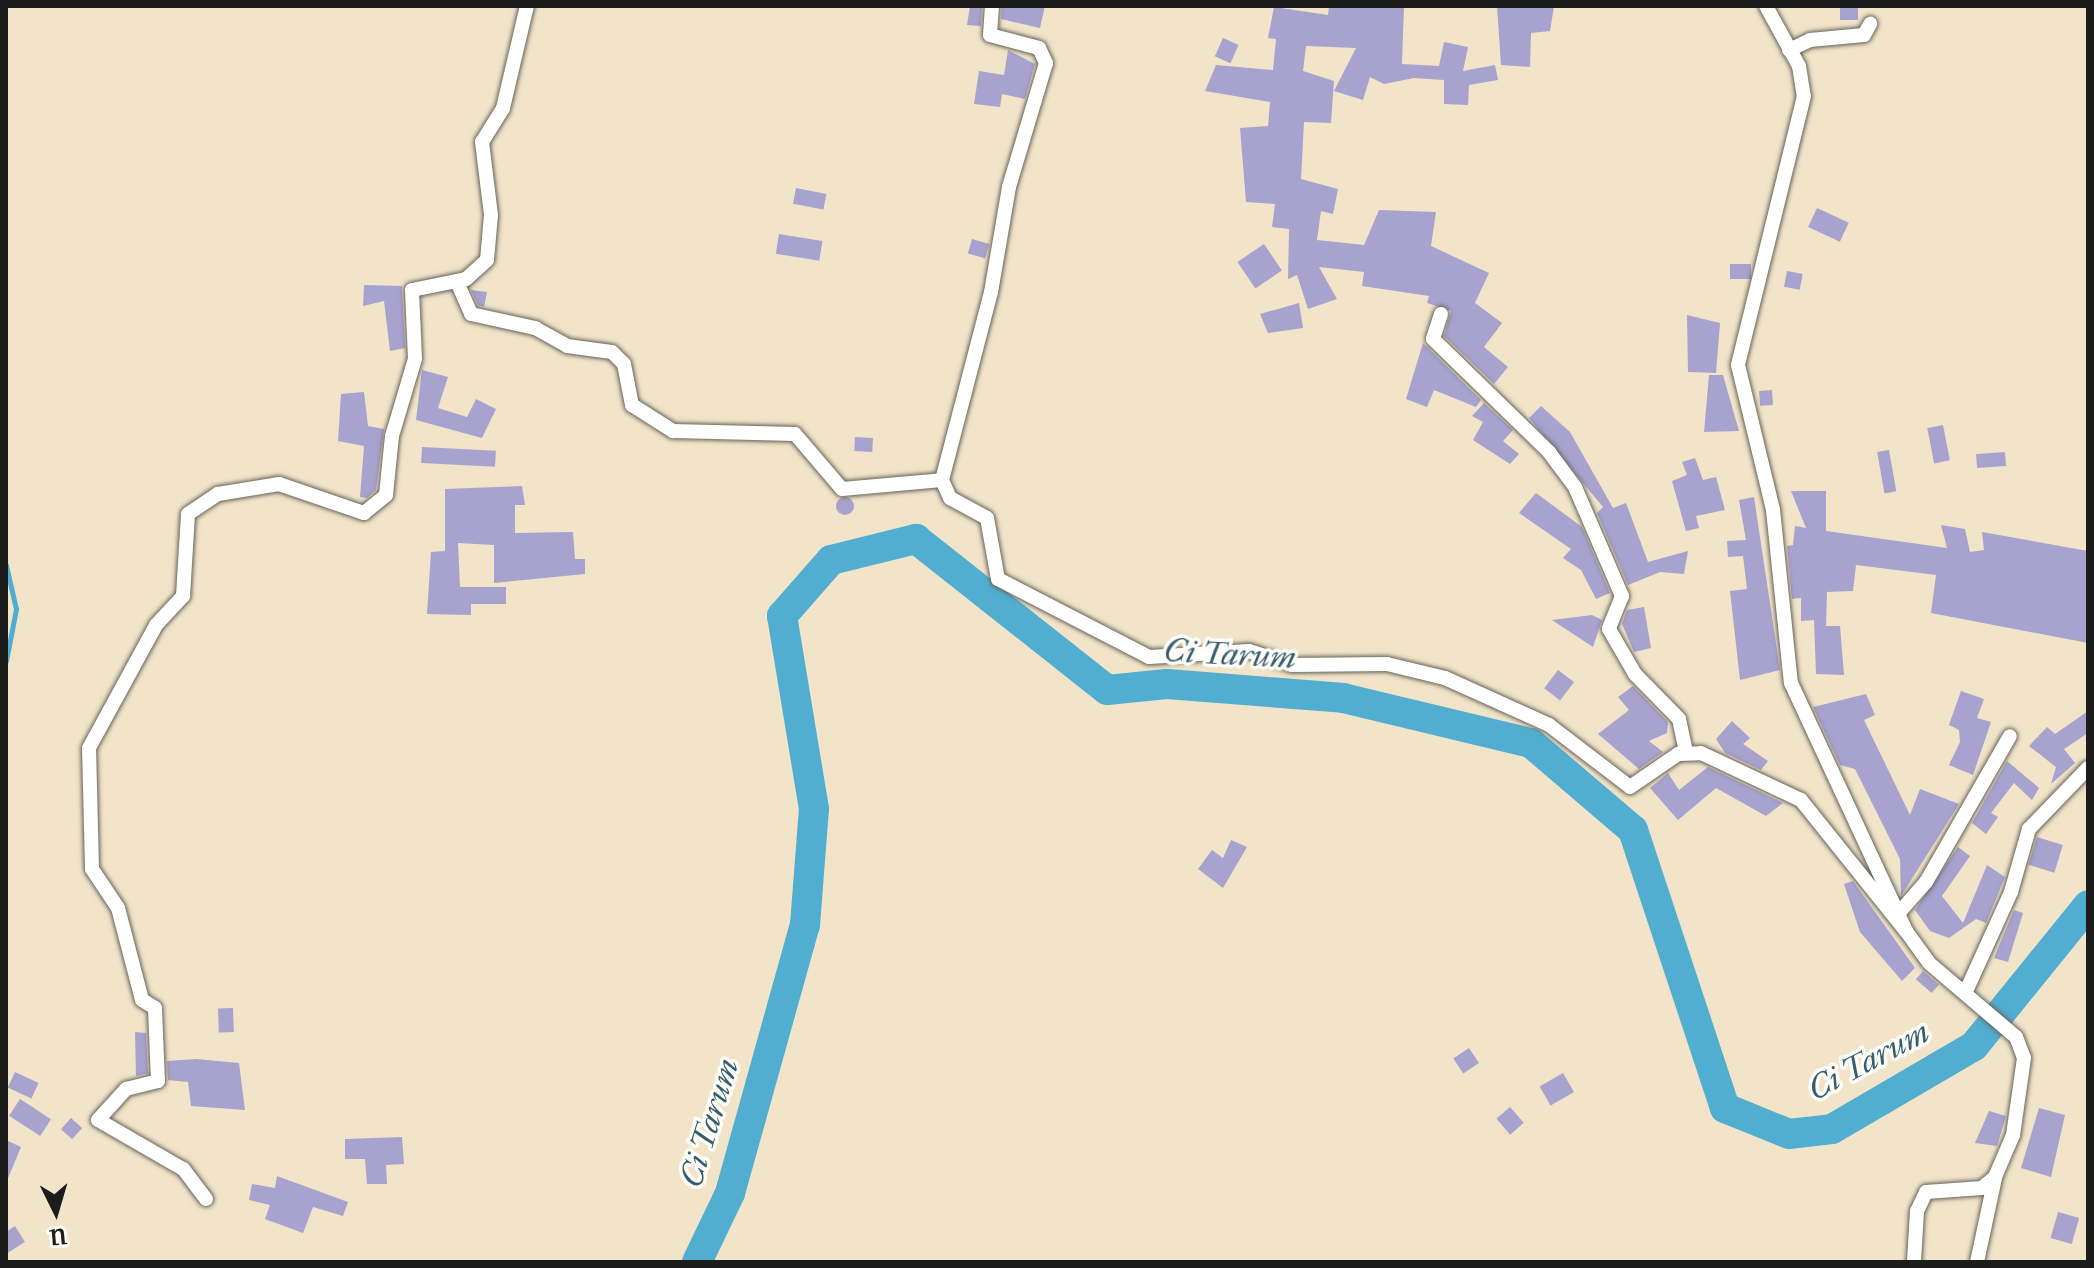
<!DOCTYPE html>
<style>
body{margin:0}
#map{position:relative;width:2094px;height:1268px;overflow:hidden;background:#f1e4c9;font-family:"IM FELL French Canon",serif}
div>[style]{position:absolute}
.stream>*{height:5px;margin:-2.5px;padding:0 2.5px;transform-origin:2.5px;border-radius:2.5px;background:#51aed0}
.river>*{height:30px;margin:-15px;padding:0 15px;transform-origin:15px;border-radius:15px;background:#51aed0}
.building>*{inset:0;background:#a8a2cf;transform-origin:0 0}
.round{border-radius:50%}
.roads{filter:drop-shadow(0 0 2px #676259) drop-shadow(0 0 2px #676259)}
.street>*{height:14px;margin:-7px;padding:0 7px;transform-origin:7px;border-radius:7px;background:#fff}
span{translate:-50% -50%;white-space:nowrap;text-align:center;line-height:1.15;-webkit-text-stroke:7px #fdfcf7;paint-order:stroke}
.water-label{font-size:32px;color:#345e6d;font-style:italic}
.frame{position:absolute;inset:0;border:8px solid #1c1c1c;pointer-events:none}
.north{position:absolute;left:16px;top:1172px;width:80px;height:80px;-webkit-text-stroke:6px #fdfcf7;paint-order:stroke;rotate:175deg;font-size:22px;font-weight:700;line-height:32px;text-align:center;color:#1c1c1c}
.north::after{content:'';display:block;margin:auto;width:28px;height:36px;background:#1c1c1c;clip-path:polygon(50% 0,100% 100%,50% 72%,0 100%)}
</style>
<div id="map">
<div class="stream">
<div style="left:6px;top:565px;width:45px;rotate:77.2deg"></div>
<div style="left:16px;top:609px;width:53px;rotate:100.9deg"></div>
</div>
<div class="river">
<div style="left:697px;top:1262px;width:76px;rotate:-64.4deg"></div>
<div style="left:730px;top:1193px;width:278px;rotate:-74.4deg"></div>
<div style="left:805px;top:925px;width:116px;rotate:-85.6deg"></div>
<div style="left:814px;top:809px;width:196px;rotate:-99.4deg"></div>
<div style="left:782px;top:616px;width:74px;rotate:-48.8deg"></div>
<div style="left:831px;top:560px;width:88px;rotate:-13.9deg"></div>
<div style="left:916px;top:539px;width:243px;rotate:38.3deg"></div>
<div style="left:1107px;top:690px;width:60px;rotate:-5.7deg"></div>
<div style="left:1167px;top:684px;width:177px;rotate:4.5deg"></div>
<div style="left:1343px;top:698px;width:193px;rotate:13.5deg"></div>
<div style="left:1531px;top:743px;width:134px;rotate:40.5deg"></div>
<div style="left:1633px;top:830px;width:293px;rotate:71.7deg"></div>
<div style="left:1725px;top:1108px;width:69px;rotate:22.1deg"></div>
<div style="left:1789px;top:1134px;width:43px;rotate:-6.6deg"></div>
<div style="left:1832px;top:1129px;width:164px;rotate:-30.3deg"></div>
<div style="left:1974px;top:1046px;width:181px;rotate:-51deg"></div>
</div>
<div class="building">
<div style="clip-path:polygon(970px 6px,982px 6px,981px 26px,967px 25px)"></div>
<div style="clip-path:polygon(1002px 6px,1045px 6px,1040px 28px,1001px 19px)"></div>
<div style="clip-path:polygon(1329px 6px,1404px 6px,1402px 64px,1439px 66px,1444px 42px,1468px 47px,1463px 71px,1495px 65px,1498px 80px,1469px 85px,1468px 105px,1444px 104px,1444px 80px,1414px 78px,1384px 84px,1370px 77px,1363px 100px,1334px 91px,1356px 48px,1306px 46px,1303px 71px,1334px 81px,1331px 123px,1304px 122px,1301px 179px,1338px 189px,1333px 214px,1321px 211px,1317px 240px,1364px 245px,1379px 210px,1436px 212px,1431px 246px,1489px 273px,1475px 303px,1502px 323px,1484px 347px,1508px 367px,1494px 384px,1444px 336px,1451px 311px,1427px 303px,1429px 296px,1362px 286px,1364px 272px,1319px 267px,1337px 299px,1308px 309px,1297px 275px,1288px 279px,1289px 229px,1272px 227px,1275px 204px,1246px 202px,1240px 128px,1268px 126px,1270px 102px,1205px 91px,1216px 65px,1273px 70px,1276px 39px,1268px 38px,1274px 7px,1328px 15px)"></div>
<div style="clip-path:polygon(1497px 6px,1554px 6px,1550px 31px,1531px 33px,1530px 67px,1501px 65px)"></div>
<div style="left:1840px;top:6px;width:18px;height:14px"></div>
<div style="left:1223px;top:38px;width:17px;height:20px;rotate:24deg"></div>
<div style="clip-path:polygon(1008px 50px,1035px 64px,1025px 99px,1002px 94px,1000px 107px,974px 104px,979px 71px,1004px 75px)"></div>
<div style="left:796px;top:188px;width:31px;height:16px;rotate:11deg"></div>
<div style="left:1817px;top:208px;width:35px;height:21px;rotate:25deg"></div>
<div style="left:779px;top:234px;width:44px;height:20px;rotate:9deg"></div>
<div style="left:972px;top:239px;width:18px;height:15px;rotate:16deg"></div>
<div style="left:1264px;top:244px;width:32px;height:32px;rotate:56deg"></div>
<div style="left:1730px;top:264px;width:21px;height:15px"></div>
<div style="left:1787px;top:271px;width:16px;height:16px;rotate:11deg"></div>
<div style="clip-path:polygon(364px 285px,402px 286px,405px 348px,390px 351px,384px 301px,363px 306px)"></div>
<div style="clip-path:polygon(471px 290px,487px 292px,484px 307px,478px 305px)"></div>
<div style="clip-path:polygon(1299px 303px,1303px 328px,1268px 333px,1260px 314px)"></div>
<div style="clip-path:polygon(1687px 315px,1720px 323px,1716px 373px,1688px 372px)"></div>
<div style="clip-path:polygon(1423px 343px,1481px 400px,1476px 407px,1434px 390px,1427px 407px,1406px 399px)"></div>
<div style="clip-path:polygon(422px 370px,448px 377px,438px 408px,467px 417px,476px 399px,496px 409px,482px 438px,416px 420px)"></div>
<div style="clip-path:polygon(1709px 375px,1723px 375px,1739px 431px,1704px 432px)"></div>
<div style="left:1772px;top:390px;width:15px;height:13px;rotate:86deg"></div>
<div style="clip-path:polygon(364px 392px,368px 426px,384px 429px,376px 490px,367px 498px,360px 497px,364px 446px,338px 441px,341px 394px)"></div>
<div style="clip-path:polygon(1484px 403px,1513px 430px,1503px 441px,1519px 454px,1510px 464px,1473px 440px,1483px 422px,1472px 416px)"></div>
<div style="clip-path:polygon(1541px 406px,1570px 432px,1613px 508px,1626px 503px,1648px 562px,1688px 551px,1684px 574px,1660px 572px,1628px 585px,1597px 513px,1603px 507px,1529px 418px)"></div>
<div style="left:1943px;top:425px;width:36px;height:16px;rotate:79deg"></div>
<div style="left:855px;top:437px;width:18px;height:14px;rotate:3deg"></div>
<div style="left:422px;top:447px;width:74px;height:16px;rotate:3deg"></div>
<div style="left:1889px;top:450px;width:42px;height:12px;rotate:80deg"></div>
<div style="left:2005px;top:452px;width:14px;height:29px;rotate:86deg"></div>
<div style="clip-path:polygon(1695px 458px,1703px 480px,1716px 477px,1725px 510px,1696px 516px,1699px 528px,1686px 531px,1672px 481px,1687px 475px,1682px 462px)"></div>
<div style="clip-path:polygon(522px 486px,525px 505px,515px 505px,515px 533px,573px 532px,575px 559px,585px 559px,585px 574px,494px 583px,494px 545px,458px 543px,460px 587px,506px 587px,506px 604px,471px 604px,471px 615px,427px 614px,431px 552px,445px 551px,445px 489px)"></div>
<div style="clip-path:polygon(1791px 491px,1826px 491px,1826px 531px,1947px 548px,1941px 525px,1965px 529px,1970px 552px,1984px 550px,1982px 532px,2088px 551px,2088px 643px,1931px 613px,1936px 575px,1856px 565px,1853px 591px,1827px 592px,1826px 626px,1840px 626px,1844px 675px,1816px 674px,1814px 620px,1801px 621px,1801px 598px,1792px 599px,1787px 546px,1793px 545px,1795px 526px,1806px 528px)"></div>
<div style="clip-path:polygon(1536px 493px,1582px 527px,1610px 593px,1596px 599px,1581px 570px,1563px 558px,1571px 549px,1519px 513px)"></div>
<div class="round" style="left:836px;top:497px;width:18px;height:18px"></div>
<div style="clip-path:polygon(1754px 497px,1780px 670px,1740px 680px,1730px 591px,1747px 589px,1743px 556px,1728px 557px,1727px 541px,1746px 540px,1739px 500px)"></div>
<div style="clip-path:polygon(1644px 607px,1651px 648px,1634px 652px,1622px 624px,1627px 610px)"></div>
<div style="clip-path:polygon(1592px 615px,1602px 620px,1593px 647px,1552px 620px)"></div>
<div style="left:1558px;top:670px;width:20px;height:23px;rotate:37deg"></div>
<div style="clip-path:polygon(1633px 686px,1668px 722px,1667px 733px,1649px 741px,1663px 752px,1639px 769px,1598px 734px,1629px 710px,1618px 697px)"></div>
<div style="clip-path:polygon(1961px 691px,1984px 699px,1977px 718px,1991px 722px,1973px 775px,1949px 765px,1960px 742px,1959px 730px,1949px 725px)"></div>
<div style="clip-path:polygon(1866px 694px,1875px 715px,1864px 720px,1910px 815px,1920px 789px,1959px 804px,1901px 896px,1900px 859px,1855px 769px,1840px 765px,1813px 707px)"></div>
<div style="clip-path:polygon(2088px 711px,2088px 733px,2064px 749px,2075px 763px,2051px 784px,2056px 767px,2029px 746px,2047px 727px,2055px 734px)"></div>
<div style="clip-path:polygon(1732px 721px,1750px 738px,1743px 744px,1768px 761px,1761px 770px,1725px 753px,1716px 739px)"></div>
<div style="clip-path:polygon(2007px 761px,2039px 788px,2032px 800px,2014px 783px,1991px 813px,1998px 817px,1986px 834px,1972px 823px)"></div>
<div style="clip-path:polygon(1708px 767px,1783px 803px,1766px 816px,1716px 788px,1678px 820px,1650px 788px,1668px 773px,1679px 790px)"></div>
<div style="left:2037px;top:837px;width:27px;height:29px;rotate:17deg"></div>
<div style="clip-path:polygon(1231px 840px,1247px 847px,1223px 888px,1198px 869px,1212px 850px,1223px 858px)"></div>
<div style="clip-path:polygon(1958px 847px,1970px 856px,1942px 896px,1963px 923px,1987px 865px,2005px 877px,1986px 923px,1976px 919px,1949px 938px,1930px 931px,1915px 910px)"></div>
<div style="clip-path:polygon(1853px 881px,1915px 968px,1902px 981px,1860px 932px,1844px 884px)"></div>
<div style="clip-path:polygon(2014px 910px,2023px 913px,2008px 962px,1994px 958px)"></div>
<div style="left:1923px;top:971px;width:21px;height:11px;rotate:41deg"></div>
<div style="left:233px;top:1008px;width:24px;height:15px;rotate:88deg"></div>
<div style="clip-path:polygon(135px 1032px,146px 1033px,148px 1073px,136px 1076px)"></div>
<div style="left:1469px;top:1048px;width:18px;height:19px;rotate:56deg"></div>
<div style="clip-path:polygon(196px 1059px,239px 1063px,245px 1110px,191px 1106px,188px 1082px,168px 1080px,167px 1061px)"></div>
<div style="left:15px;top:1072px;width:26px;height:17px;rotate:25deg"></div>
<div style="left:1563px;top:1073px;width:22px;height:27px;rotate:60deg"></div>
<div style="left:20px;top:1099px;width:37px;height:20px;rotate:33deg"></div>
<div style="left:1510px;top:1107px;width:21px;height:18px;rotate:49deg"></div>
<div style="clip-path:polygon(2039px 1108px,2065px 1115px,2051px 1177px,2021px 1168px)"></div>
<div style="clip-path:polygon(1989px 1111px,2006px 1116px,1997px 1146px,1975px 1143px)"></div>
<div style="left:71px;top:1118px;width:15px;height:15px;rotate:42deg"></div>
<div style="clip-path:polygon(402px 1137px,404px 1164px,386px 1165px,387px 1184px,367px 1184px,365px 1159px,345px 1159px,345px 1139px)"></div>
<div style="clip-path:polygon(6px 1140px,21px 1147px,6px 1183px)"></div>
<div style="clip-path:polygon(277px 1176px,348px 1202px,343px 1216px,313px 1207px,303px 1233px,265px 1219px,270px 1205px,249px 1200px,252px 1184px,275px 1188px)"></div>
<div style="left:2058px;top:1212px;width:22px;height:27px;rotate:16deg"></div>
<div style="clip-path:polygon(15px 1226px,25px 1242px,6px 1254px,6px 1232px)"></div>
</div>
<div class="roads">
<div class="street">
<div style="left:992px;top:6px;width:29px;rotate:94deg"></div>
<div style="left:990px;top:35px;width:51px;rotate:14.9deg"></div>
<div style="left:1039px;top:48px;width:17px;rotate:65deg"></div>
<div style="left:1046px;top:63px;width:129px;rotate:106.6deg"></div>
<div style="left:1009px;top:187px;width:107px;rotate:99.7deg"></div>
<div style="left:991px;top:292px;width:194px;rotate:104.6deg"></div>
<div style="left:942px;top:480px;width:20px;rotate:66deg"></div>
<div style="left:950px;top:498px;width:42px;rotate:28.4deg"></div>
<div style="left:987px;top:518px;width:62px;rotate:79.8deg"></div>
<div style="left:998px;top:579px;width:170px;rotate:27.3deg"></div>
<div style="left:1149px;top:657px;width:100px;rotate:-3.4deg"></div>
<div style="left:1249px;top:651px;width:45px;rotate:18deg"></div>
<div style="left:1292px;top:665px;width:95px;rotate:-0.6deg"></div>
<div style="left:1387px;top:664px;width:60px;rotate:13.6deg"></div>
<div style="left:1445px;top:678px;width:114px;rotate:24.3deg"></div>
<div style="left:1549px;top:725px;width:102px;rotate:37.4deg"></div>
<div style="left:1630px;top:787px;width:58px;rotate:-34.5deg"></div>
<div style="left:1678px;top:754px;width:23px;rotate:-2deg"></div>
<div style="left:1701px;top:753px;width:110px;rotate:25.2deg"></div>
<div style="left:1801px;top:800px;width:168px;rotate:51.3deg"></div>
<div style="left:1766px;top:6px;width:68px;rotate:61.2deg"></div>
<div style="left:1799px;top:66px;width:30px;rotate:81deg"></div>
<div style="left:1804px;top:96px;width:277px;rotate:103.8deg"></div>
<div style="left:1738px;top:365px;width:149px;rotate:76.4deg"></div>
<div style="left:1773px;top:510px;width:174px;rotate:84.1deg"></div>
<div style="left:1791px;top:683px;width:273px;rotate:65.1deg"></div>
<div style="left:1906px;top:931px;width:39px;rotate:54deg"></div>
<div style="left:1929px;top:963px;width:114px;rotate:40.4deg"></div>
<div style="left:2016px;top:1037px;width:22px;rotate:69deg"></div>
<div style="left:2024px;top:1058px;width:78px;rotate:98.1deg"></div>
<div style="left:2013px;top:1135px;width:46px;rotate:113.2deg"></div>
<div style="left:1995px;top:1177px;width:17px;rotate:140deg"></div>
<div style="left:1982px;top:1188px;width:56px;rotate:175.9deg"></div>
<div style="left:1926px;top:1192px;width:21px;rotate:115deg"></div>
<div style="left:1917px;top:1211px;width:51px;rotate:93.4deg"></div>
<div style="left:1789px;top:50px;width:23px;rotate:-25deg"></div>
<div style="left:1810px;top:40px;width:54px;rotate:-5.3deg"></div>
<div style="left:1864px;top:35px;width:13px;rotate:-61deg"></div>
<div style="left:457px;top:282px;width:35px;rotate:66deg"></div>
<div style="left:471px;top:314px;width:66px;rotate:12.3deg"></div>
<div style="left:535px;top:328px;width:37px;rotate:29deg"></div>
<div style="left:567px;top:346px;width:45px;rotate:7.6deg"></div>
<div style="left:612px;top:352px;width:17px;rotate:45deg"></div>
<div style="left:624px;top:364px;width:42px;rotate:79deg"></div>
<div style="left:632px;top:405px;width:49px;rotate:32.4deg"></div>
<div style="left:673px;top:431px;width:122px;rotate:1.4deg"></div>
<div style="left:795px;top:434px;width:72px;rotate:49.5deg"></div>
<div style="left:842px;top:489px;width:100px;rotate:-5.1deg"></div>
<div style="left:1441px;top:314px;width:26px;rotate:108deg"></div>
<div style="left:1433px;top:339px;width:162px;rotate:44.2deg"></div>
<div style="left:1549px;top:452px;width:44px;rotate:53.4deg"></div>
<div style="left:1575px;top:487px;width:119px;rotate:66.7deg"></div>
<div style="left:1622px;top:596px;width:35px;rotate:112deg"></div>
<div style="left:1609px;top:629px;width:52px;rotate:60deg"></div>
<div style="left:1635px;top:674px;width:63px;rotate:45.6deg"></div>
<div style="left:1679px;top:719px;width:34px;rotate:78deg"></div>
<div style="left:1897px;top:915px;width:44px;rotate:-48.7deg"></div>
<div style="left:1926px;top:882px;width:168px;rotate:-60.1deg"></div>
<div style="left:1967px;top:989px;width:107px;rotate:-65.6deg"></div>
<div style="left:2011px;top:892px;width:66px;rotate:-74.1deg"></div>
<div style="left:2029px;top:829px;width:85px;rotate:-46deg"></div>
<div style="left:206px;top:1199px;width:38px;rotate:-127deg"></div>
<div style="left:183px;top:1169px;width:98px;rotate:-150deg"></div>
<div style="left:98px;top:1120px;width:42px;rotate:-47.9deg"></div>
<div style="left:126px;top:1089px;width:33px;rotate:-14deg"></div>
<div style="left:158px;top:1081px;width:73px;rotate:-92.4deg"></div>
<div style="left:155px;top:1008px;width:15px;rotate:-148deg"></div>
<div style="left:142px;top:1000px;width:95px;rotate:-104.6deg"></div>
<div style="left:118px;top:908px;width:47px;rotate:-123.7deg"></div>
<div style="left:92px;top:869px;width:121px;rotate:-91.4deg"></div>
<div style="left:89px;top:748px;width:140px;rotate:-61.4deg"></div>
<div style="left:156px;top:625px;width:40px;rotate:-47deg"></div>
<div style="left:183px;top:596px;width:82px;rotate:-86.5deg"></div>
<div style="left:188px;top:514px;width:36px;rotate:-34deg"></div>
<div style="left:218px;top:494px;width:62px;rotate:-9.3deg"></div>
<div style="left:279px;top:484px;width:90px;rotate:18.8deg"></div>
<div style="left:364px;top:513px;width:28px;rotate:-39deg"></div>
<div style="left:386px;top:495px;width:59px;rotate:-84.2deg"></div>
<div style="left:392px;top:436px;width:80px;rotate:-73.4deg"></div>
<div style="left:415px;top:359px;width:69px;rotate:-92.5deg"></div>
<div style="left:412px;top:290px;width:55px;rotate:-11.5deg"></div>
<div style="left:466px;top:279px;width:28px;rotate:-42deg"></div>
<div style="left:487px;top:260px;width:45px;rotate:-84.9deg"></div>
<div style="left:491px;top:215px;width:74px;rotate:-97deg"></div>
<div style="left:482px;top:142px;width:40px;rotate:-58deg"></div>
<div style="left:503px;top:108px;width:105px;rotate:-76.8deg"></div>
<div style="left:1977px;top:1262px;width:86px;rotate:-77.9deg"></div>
</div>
</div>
<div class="water-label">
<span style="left:1230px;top:655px;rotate:3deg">Ci Tarum</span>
<span style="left:1869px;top:1061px;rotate:-28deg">Ci Tarum</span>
<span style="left:710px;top:1123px;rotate:-73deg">Ci Tarum</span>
</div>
<div class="frame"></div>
<div class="north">U</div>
</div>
